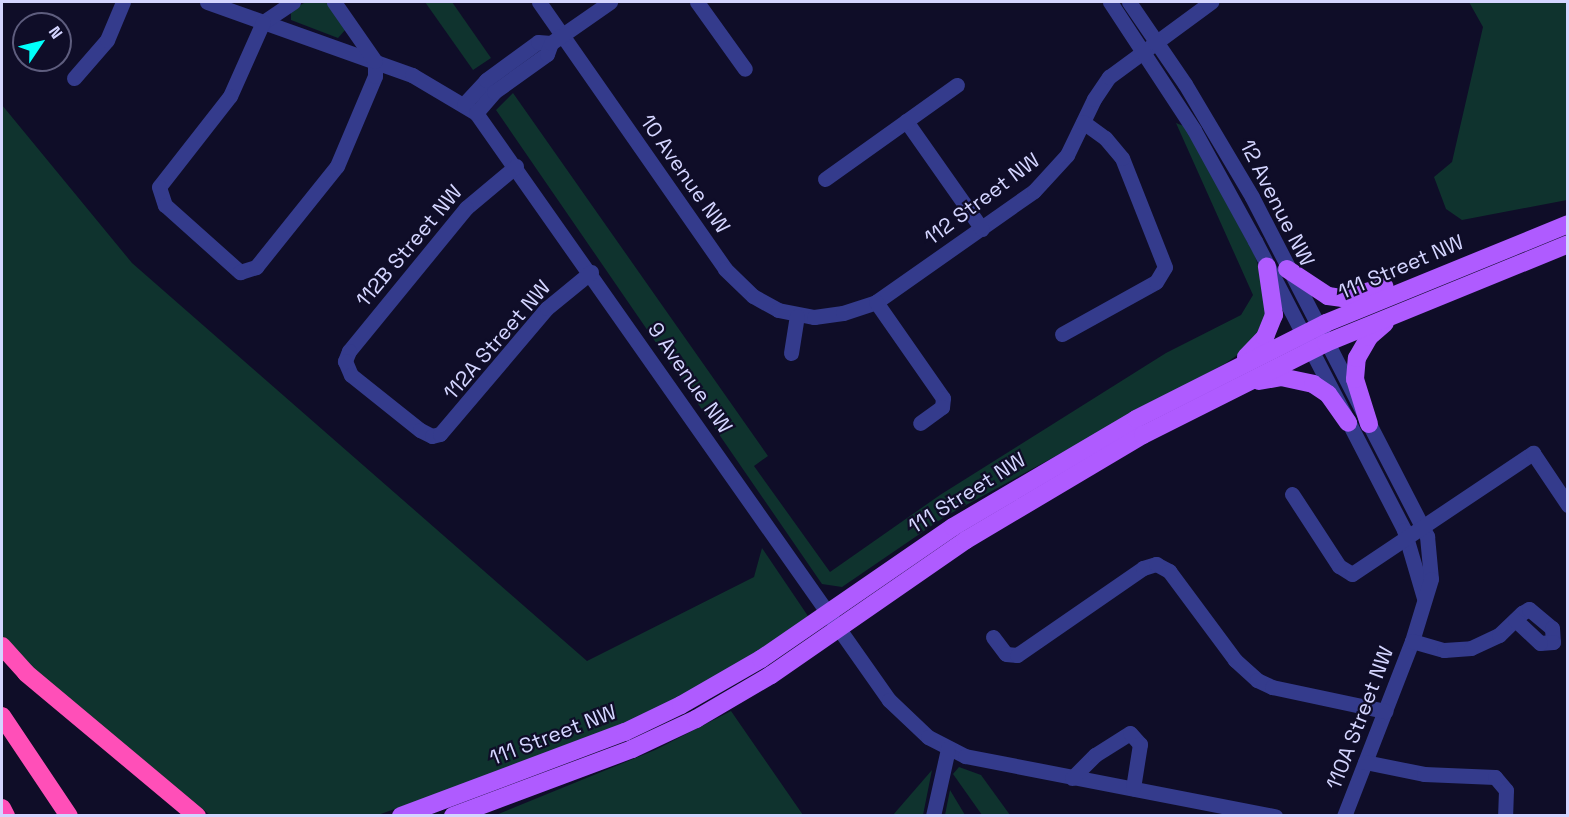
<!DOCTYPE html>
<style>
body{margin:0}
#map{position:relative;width:1569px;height:817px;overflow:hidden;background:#0f0d28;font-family:"Space Grotesk",sans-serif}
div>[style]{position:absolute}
.green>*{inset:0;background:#0f332e}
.minor>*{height:15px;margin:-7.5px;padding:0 7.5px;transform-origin:7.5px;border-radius:7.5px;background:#343b8c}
.major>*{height:18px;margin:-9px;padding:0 9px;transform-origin:9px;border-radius:9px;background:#af5bff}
.highway>*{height:18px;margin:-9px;padding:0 9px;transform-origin:9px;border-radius:9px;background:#ff4fb8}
span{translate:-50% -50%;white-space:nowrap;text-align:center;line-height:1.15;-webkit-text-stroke:4.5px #0f0d28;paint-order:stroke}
.street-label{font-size:21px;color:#d4d5ff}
.frame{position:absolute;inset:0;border:3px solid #d4d5ff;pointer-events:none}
.north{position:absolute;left:12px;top:12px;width:60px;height:60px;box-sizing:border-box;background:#0f0d28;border:2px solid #5e5d7e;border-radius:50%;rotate:55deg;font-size:16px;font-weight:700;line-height:24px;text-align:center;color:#d4d5ff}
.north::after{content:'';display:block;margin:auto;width:21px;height:27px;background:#00fffb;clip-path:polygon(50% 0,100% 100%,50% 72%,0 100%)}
</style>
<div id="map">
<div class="green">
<div style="clip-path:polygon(306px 2px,328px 2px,346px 29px,338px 38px,291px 20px,291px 10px)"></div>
<div style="clip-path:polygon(425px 2px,452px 2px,491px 58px,473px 70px)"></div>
<div style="clip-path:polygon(1469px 2px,1567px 2px,1567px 200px,1462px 220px,1446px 209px,1434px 177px,1452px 162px,1483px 27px)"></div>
<div style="clip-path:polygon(513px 93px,768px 456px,754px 466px,830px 572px,940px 495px,1166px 353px,1241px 315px,1253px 295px,1176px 123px,1186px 127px,1255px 256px,1270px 303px,1253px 344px,1226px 363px,946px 516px,842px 587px,822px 584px,496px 110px)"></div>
<div style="clip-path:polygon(2px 105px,132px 263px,587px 661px,754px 577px,762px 548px,810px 619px,702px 685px,625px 726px,378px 815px,210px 815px,30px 667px,2px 637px)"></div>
<div style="clip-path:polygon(731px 711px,803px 815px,496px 815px,655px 750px)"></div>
<div style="clip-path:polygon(959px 767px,981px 775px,1010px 815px,982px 815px,953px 774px)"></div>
<div style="clip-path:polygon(932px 770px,923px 815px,893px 815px)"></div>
<div style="clip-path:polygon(950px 790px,965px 815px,945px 815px)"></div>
</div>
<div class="minor">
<div style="left:207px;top:2px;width:218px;rotate:19.6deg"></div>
<div style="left:412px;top:75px;width:74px;rotate:30.7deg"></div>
<div style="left:476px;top:113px;width:718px;rotate:54.87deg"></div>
<div style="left:889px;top:700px;width:54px;rotate:43.5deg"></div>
<div style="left:928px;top:737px;width:42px;rotate:27.2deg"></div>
<div style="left:965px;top:756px;width:316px;rotate:11deg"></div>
<div style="left:293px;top:2px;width:36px;rotate:146deg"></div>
<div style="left:263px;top:22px;width:81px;rotate:114deg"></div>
<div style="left:230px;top:96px;width:115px;rotate:128deg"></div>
<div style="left:159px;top:187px;width:19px;rotate:72deg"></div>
<div style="left:165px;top:205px;width:101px;rotate:41.8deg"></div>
<div style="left:240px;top:272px;width:17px;rotate:-17deg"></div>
<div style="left:256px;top:267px;width:129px;rotate:-51.3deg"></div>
<div style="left:337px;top:166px;width:98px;rotate:-67.1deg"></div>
<div style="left:375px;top:76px;width:15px;rotate:-90deg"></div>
<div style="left:375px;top:61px;width:72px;rotate:-124.8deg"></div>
<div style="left:539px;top:2px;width:325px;rotate:55.1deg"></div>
<div style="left:725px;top:269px;width:39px;rotate:44deg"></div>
<div style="left:753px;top:296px;width:29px;rotate:29deg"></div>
<div style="left:778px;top:310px;width:37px;rotate:11deg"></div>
<div style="left:814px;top:317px;width:29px;rotate:-8deg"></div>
<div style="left:843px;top:313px;width:35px;rotate:-18deg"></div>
<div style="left:876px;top:302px;width:193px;rotate:-35.1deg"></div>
<div style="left:1034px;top:191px;width:49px;rotate:-47.5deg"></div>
<div style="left:1067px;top:155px;width:62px;rotate:-64.3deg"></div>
<div style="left:1094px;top:99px;width:27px;rotate:-56deg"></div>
<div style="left:1109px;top:77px;width:127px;rotate:-36.3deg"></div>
<div style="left:697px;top:2px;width:82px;rotate:54.4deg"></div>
<div style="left:1110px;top:2px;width:153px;rotate:56.7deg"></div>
<div style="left:1194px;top:130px;width:127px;rotate:61.2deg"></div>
<div style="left:1255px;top:241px;width:325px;rotate:62.7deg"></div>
<div style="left:1404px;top:530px;width:71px;rotate:73.6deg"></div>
<div style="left:1129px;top:2px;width:99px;rotate:55.7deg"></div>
<div style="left:1185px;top:84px;width:131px;rotate:59.3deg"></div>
<div style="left:1252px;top:197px;width:382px;rotate:62.7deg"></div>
<div style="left:1427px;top:536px;width:43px;rotate:84.7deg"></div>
<div style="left:1431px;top:579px;width:65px;rotate:107deg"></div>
<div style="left:1412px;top:641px;width:188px;rotate:111.2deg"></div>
<div style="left:74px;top:78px;width:50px;rotate:-49deg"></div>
<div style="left:107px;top:40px;width:41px;rotate:-67.2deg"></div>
<div style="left:464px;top:104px;width:33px;rotate:-47deg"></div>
<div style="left:486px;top:80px;width:64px;rotate:-36.2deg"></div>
<div style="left:538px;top:42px;width:13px;rotate:4deg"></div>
<div style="left:476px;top:113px;width:28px;rotate:-49deg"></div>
<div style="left:494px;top:92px;width:65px;rotate:-35.6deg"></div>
<div style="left:547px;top:54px;width:12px;rotate:-70deg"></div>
<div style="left:551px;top:43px;width:72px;rotate:-34.8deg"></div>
<div style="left:906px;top:121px;width:132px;rotate:54.9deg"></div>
<div style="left:516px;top:166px;width:65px;rotate:140deg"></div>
<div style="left:466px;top:208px;width:185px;rotate:129.3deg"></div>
<div style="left:349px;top:351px;width:11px;rotate:112deg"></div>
<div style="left:345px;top:361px;width:15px;rotate:67deg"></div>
<div style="left:351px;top:375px;width:88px;rotate:38.6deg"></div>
<div style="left:420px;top:430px;width:13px;rotate:27deg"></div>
<div style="left:432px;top:436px;width:8px;rotate:-14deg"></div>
<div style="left:440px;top:434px;width:165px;rotate:-49.7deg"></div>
<div style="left:547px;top:308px;width:57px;rotate:-39.3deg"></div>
<div style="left:825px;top:179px;width:162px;rotate:-35.5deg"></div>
<div style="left:876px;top:302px;width:117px;rotate:55.1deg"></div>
<div style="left:943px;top:398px;width:9px;rotate:96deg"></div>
<div style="left:942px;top:407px;width:27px;rotate:144deg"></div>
<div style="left:1062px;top:334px;width:107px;rotate:-29deg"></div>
<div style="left:1156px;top:282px;width:17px;rotate:-59deg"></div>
<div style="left:1165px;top:267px;width:117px;rotate:-111.5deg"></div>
<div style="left:1122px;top:158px;width:26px;rotate:-130deg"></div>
<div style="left:1105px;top:138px;width:27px;rotate:-144deg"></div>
<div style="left:791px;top:353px;width:37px;rotate:-81deg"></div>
<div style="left:1292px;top:494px;width:86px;rotate:56.9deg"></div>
<div style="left:1339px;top:566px;width:15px;rotate:32deg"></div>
<div style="left:1352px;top:574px;width:218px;rotate:-33.8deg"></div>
<div style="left:1533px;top:453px;width:63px;rotate:56.1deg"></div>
<div style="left:993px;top:637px;width:21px;rotate:53deg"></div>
<div style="left:1006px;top:654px;width:11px;rotate:5deg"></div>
<div style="left:1017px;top:655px;width:153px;rotate:-34.6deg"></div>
<div style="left:1143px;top:568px;width:14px;rotate:-17deg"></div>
<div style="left:1156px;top:564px;width:15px;rotate:28deg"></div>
<div style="left:1169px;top:571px;width:111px;rotate:53.4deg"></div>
<div style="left:1235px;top:660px;width:30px;rotate:42deg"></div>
<div style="left:1257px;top:680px;width:17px;rotate:25deg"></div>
<div style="left:1272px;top:687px;width:116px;rotate:12deg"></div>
<div style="left:1412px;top:641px;width:33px;rotate:16deg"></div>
<div style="left:1444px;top:650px;width:27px;rotate:-4deg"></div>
<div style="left:1471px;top:648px;width:31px;rotate:-25deg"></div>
<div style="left:1499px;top:635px;width:32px;rotate:-44deg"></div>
<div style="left:1522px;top:613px;width:8px;rotate:-30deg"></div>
<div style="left:1529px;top:609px;width:30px;rotate:40deg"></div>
<div style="left:1552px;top:628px;width:14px;rotate:86deg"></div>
<div style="left:1553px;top:642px;width:13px;rotate:176deg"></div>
<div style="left:1540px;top:643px;width:34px;rotate:-137deg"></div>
<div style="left:1365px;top:762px;width:60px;rotate:11.5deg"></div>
<div style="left:1424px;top:774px;width:71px;rotate:2.4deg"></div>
<div style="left:1495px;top:777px;width:17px;rotate:50deg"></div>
<div style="left:1506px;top:790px;width:26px;rotate:92deg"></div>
<div style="left:1072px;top:778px;width:33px;rotate:-45deg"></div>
<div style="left:1095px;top:755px;width:41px;rotate:-32.2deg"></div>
<div style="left:1130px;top:733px;width:15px;rotate:48deg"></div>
<div style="left:1140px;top:744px;width:45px;rotate:99deg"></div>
<div style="left:933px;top:816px;width:69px;rotate:-77.4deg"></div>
</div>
<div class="major">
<div style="left:1287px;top:269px;width:49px;rotate:33.4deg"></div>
<div style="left:1328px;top:296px;width:15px;rotate:8deg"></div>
<div style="left:1343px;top:298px;width:43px;rotate:-14.7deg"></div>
<div style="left:1246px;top:357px;width:28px;rotate:-46deg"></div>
<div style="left:1265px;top:337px;width:24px;rotate:-68deg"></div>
<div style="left:1274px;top:315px;width:49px;rotate:-98.3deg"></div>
<div style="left:1259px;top:381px;width:22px;rotate:-10deg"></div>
<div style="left:1281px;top:377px;width:33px;rotate:12deg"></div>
<div style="left:1313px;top:384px;width:18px;rotate:34deg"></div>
<div style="left:1328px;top:394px;width:35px;rotate:55deg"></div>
<div style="left:1369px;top:424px;width:47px;rotate:-107.3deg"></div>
<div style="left:1355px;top:379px;width:21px;rotate:-85deg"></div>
<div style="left:1357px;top:358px;width:24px;rotate:-60deg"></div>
<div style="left:1369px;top:337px;width:21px;rotate:-41deg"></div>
<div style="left:401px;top:816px;width:239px;rotate:-20.6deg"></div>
<div style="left:625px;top:732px;width:62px;rotate:-25.7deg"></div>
<div style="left:681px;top:705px;width:92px;rotate:-29.9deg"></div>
<div style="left:761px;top:659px;width:233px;rotate:-34.5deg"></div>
<div style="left:953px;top:527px;width:212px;rotate:-30.5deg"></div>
<div style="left:1136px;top:419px;width:213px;rotate:-26.8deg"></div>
<div style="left:1326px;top:323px;width:261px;rotate:-22.2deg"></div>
<div style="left:453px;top:816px;width:191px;rotate:-20.5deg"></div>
<div style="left:632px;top:749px;width:71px;rotate:-25.1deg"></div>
<div style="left:696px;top:719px;width:87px;rotate:-30.4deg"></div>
<div style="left:771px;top:675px;width:237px;rotate:-34.7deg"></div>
<div style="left:966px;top:540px;width:206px;rotate:-30.7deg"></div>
<div style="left:1143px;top:435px;width:205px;rotate:-26.7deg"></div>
<div style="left:1326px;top:343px;width:261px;rotate:-22.2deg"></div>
</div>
<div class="highway">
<div style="left:2px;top:646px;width:36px;rotate:48deg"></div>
<div style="left:26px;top:673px;width:223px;rotate:39.9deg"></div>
<div style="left:2px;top:716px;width:120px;rotate:56.2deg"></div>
<div style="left:2px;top:808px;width:9px;rotate:63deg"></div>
</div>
<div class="street-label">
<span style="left:685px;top:174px;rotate:55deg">10 Avenue NW</span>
<span style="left:982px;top:199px;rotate:-37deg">112 Street NW</span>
<span style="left:1277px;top:203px;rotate:63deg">12 Avenue NW</span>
<span style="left:409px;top:246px;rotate:-50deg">112B Street NW</span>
<span style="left:1401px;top:267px;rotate:-23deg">111 Street NW</span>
<span style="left:497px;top:340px;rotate:-49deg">112A Street NW</span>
<span style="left:690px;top:378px;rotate:55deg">9 Avenue NW</span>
<span style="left:967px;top:493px;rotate:-32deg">111 Street NW</span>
<span style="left:1360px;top:718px;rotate:-69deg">110A Street NW</span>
<span style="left:553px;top:735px;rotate:-21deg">111 Street NW</span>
</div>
<div class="frame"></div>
<div class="north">N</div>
</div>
